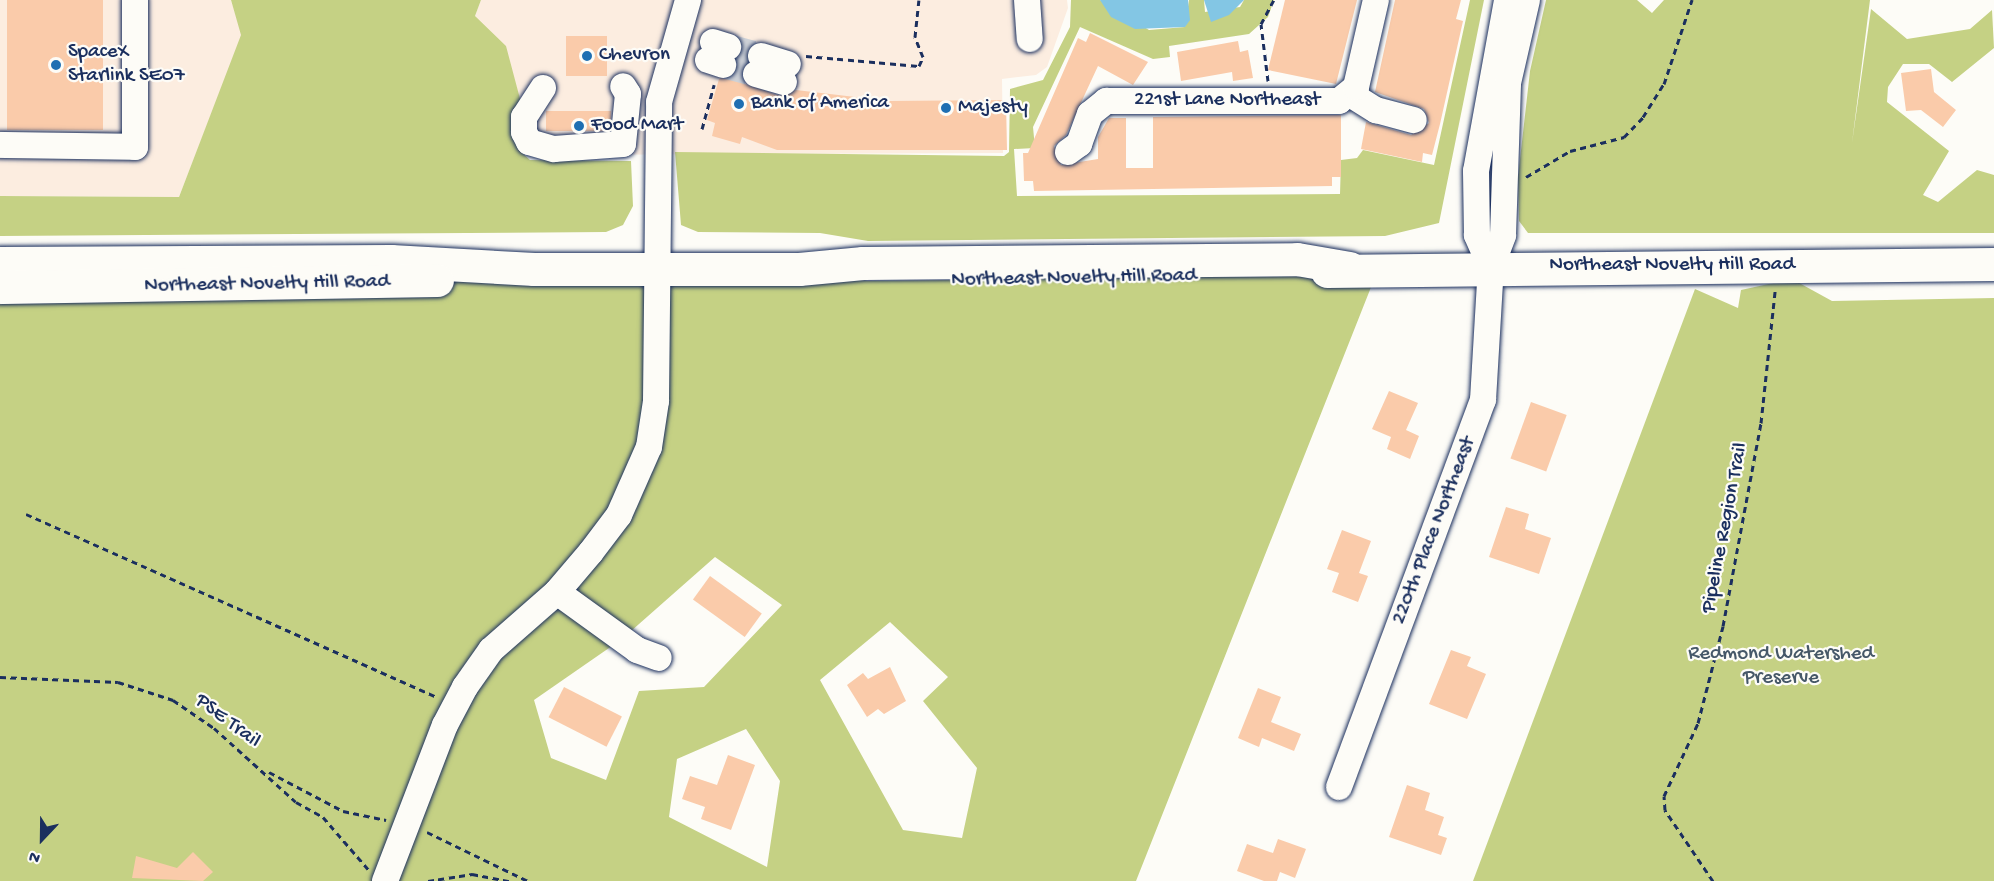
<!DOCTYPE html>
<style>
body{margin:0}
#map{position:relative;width:1994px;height:881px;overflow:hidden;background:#fdfcf7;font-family:"Gochi Hand",sans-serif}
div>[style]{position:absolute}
.built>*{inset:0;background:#fcede0}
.green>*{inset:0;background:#c5d184}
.water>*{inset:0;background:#83c6e4}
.building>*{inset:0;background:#facbaa;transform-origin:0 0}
.minor-tunnel>*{height:26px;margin-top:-13px;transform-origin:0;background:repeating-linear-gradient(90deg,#d0d3d8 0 26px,transparent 0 39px)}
.path>*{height:3px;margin-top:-1.5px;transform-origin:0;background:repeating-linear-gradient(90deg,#1b2f5e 0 6px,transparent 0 10.5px)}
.roads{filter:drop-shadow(0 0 2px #1b2f5e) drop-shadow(0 0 2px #1b2f5e)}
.minor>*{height:26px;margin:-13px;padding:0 13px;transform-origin:13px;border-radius:13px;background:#fdfcf7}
.major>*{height:33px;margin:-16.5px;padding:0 16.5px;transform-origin:16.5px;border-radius:16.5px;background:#fdfcf7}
.dots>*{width:16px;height:16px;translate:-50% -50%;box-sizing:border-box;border:3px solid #fdfcf7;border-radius:50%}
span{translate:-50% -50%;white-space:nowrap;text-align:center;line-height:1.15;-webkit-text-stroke:4.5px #fdfcf7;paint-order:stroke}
.poi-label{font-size:21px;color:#1b2f5e}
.left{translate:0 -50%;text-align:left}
.street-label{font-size:21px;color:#1b2f5e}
.park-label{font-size:21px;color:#465868}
.north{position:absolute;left:12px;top:809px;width:60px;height:60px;-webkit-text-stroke:4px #fdfcf7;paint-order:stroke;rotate:202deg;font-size:16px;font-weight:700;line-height:24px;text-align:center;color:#1b2f5e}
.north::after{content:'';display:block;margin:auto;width:21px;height:27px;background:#1b2f5e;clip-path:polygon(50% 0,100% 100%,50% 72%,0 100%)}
</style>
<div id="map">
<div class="built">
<div style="clip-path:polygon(0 0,231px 0,242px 35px,179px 197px,0 196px)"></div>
<div style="clip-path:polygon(481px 0,1067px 0,1068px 8px,1047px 67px,1036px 75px,1002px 79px,1003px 153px,543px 155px,475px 16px)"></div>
</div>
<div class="green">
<div style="clip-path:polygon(231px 0,481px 0,475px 16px,506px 46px,523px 110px,512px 122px,520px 151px,530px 160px,631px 161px,633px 206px,623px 225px,606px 232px,0 236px,0 196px,179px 197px,241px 35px)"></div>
<div style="clip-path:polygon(1071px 0,1100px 0,1149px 30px,1185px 27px,1189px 0,1204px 0,1205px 12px,1240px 7px,1244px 0,1274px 0,1268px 17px,1249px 34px,1169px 46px,1170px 57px,1153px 59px,1080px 27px,1033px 127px,1035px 148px,1014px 149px,1017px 196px,1340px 194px,1341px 160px,1357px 158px,1363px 150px,1434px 165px,1470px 0,1484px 0,1439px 223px,1385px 236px,868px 241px,820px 233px,698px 232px,681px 225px,675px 152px,1004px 156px,1009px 152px,1010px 89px,1043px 80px,1070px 27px)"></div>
<div style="clip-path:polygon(1546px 0,1637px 0,1652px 13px,1664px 0,1870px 0,1852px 143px,1871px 9px,1907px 39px,1970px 29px,1992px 10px,1994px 48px,1952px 82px,1929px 64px,1903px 64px,1888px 87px,1887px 102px,1949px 151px,1923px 195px,1938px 202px,1977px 170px,1994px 175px,1994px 233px,1528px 233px,1519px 221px,1518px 177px,1530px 71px)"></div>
<div style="clip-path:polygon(evenodd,1379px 267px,1136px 881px,0 881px,0 287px,534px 269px,799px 269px,867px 281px,1289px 276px,1379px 267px,715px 557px,782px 605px,704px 687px,639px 691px,606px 780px,551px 758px,534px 700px,622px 639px,715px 557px,1379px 267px,890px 622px,948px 677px,923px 701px,977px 768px,962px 838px,903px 830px,820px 680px,890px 622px,1379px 267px,746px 729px,780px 781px,767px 867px,669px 817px,677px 759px,746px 729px)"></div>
<div style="clip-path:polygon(1792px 279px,1832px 301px,1994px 298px,1994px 881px,1473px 881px,1695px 289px,1738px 308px,1741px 290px)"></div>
</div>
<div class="water">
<div style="clip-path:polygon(1100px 0,1188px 0,1190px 20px,1185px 27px,1135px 29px,1111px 17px)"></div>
<div style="clip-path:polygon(1204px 0,1244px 0,1229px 15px,1211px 22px)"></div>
</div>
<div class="building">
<div style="left:7px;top:0;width:96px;height:130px"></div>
<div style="clip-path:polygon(1285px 0,1357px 0,1336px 84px,1268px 70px)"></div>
<div style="clip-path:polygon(1395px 0,1461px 0,1456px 19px,1463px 21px,1440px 124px,1432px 155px,1423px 153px,1422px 162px,1361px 149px,1366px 122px,1411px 135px,1429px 123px,1424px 109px,1375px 92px)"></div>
<div style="clip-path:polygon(1090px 33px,1148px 62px,1133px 85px,1098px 66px,1066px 135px,1054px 146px,1061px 165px,1098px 159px,1098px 137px,1109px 118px,1126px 118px,1126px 168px,1153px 168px,1153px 117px,1341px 115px,1341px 177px,1332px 177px,1332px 186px,1034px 191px,1033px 181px,1024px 181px,1023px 153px,1028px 153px,1078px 38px,1086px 42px)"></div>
<div style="left:566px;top:36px;width:41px;height:40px"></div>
<div style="clip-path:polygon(1238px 41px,1240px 52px,1248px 50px,1253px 78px,1233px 81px,1232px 72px,1181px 81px,1177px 52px)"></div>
<div style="clip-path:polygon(742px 42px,751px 45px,741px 70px,745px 84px,780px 96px,796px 90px,889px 101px,1006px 100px,1007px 150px,777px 150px,742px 137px,740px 144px,712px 136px,715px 123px,707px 120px,719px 79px,737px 70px)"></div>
<div style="clip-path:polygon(1931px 69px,1934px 92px,1956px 110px,1943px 127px,1921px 110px,1906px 111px,1901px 73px)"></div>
<div style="left:546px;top:111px;width:65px;height:20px"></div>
<div style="clip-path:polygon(1389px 391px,1418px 403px,1406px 430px,1419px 436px,1410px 459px,1387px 449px,1391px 437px,1372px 429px)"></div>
<div style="left:1531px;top:402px;width:38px;height:60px;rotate:20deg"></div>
<div style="clip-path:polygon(1506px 507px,1529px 514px,1525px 529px,1551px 538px,1539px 574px,1489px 557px)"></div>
<div style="clip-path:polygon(1342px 530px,1371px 541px,1359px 573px,1368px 576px,1358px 602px,1332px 592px,1339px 573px,1327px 569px)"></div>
<div style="left:710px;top:576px;width:64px;height:29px;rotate:36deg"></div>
<div style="clip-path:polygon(1451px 650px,1471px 657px,1467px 666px,1486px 674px,1467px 719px,1429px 704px)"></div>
<div style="clip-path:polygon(890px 667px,906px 701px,884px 714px,878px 709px,867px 717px,847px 685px,863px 673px,868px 679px)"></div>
<div style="left:564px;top:687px;width:65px;height:34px;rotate:27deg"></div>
<div style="clip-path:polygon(1258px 688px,1281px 697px,1271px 722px,1301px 734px,1294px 751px,1262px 738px,1259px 747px,1238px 738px)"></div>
<div style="clip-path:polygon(728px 755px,755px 765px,731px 830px,701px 819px,705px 807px,682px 799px,690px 776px,717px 785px)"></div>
<div style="clip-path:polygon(1407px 785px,1430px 793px,1425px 810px,1444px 817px,1438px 835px,1447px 838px,1441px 855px,1389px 837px)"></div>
<div style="clip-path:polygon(1278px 839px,1306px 849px,1295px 878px,1280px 872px,1277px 881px,1264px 881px,1237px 871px,1247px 844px,1273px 853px)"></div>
<div style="clip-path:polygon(193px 852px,213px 872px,203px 881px,132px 878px,136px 856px,177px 868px)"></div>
</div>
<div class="minor-tunnel">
<div style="left:728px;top:47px;width:34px;rotate:15deg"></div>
<div style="left:723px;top:65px;width:34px;rotate:15deg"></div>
</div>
<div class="path">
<div style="left:806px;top:56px;width:113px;rotate:5.1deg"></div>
<div style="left:919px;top:66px;width:10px;rotate:-66deg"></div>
<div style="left:923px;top:57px;width:22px;rotate:-112deg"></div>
<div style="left:915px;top:37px;width:37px;rotate:-84deg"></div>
<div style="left:1268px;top:81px;width:57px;rotate:-97deg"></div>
<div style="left:1261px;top:24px;width:27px;rotate:-62deg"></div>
<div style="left:702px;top:129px;width:46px;rotate:-74.7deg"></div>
<div style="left:1526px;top:177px;width:51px;rotate:-30.6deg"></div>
<div style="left:1570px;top:151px;width:56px;rotate:-14.5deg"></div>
<div style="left:1624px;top:137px;width:28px;rotate:-46deg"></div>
<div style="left:1643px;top:117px;width:39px;rotate:-58deg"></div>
<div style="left:1664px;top:84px;width:89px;rotate:-71.6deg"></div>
<div style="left:26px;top:514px;width:450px;rotate:24deg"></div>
<div style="left:0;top:677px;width:118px;rotate:2.4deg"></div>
<div style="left:118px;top:682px;width:58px;rotate:18.1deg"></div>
<div style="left:173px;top:700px;width:50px;rotate:34.3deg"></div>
<div style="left:214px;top:728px;width:110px;rotate:42.1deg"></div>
<div style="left:296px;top:802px;width:31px;rotate:29deg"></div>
<div style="left:323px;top:817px;width:69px;rotate:49.1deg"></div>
<div style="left:269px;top:772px;width:84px;rotate:27.8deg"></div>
<div style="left:343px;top:811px;width:44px;rotate:11.8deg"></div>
<div style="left:427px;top:832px;width:112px;rotate:25.9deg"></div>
<div style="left:428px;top:881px;width:45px;rotate:-9deg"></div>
<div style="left:472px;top:874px;width:38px;rotate:11deg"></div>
<div style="left:1713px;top:881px;width:86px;rotate:-124.1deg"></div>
<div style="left:1665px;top:810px;width:14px;rotate:-94deg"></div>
<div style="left:1664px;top:796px;width:81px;rotate:-65deg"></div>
<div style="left:1698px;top:723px;width:100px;rotate:-75.5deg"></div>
<div style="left:1723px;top:626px;width:207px;rotate:-79.4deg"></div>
<div style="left:1761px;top:423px;width:133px;rotate:-83.9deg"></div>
</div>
<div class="roads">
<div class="minor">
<div style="left:1027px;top:0;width:39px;rotate:86deg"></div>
<div style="left:713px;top:42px;width:16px;rotate:18deg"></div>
<div style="left:761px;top:56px;width:28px;rotate:17deg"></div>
<div style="left:708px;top:60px;width:16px;rotate:18deg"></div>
<div style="left:756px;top:74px;width:29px;rotate:16deg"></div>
<div style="left:543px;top:88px;width:35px;rotate:123deg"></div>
<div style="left:524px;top:117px;width:15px;rotate:90deg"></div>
<div style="left:524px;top:132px;width:11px;rotate:63deg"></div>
<div style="left:529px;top:142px;width:26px;rotate:16deg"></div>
<div style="left:554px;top:149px;width:69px;rotate:-4.1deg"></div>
<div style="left:623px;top:144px;width:50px;rotate:-84.3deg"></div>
<div style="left:628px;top:94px;width:9px;rotate:-122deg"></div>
<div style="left:1350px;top:94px;width:31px;rotate:32deg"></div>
<div style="left:1376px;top:110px;width:39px;rotate:15deg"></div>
<div style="left:0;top:145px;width:135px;rotate:0.8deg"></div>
<div style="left:135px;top:147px;width:147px;rotate:-90deg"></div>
<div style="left:1068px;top:152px;width:14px;rotate:-36deg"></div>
<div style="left:1079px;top:144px;width:32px;rotate:-70deg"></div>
<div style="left:1090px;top:114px;width:21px;rotate:-39deg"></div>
<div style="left:1106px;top:101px;width:233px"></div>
<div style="left:1339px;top:101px;width:22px;rotate:-39deg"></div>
<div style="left:1356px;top:87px;width:89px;rotate:-77.1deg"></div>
<div style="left:1491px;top:267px;width:35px;rotate:-114deg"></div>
<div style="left:1477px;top:235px;width:64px;rotate:-90.9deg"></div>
<div style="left:1476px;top:171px;width:174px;rotate:-79.7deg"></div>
<div style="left:557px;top:592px;width:99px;rotate:35.9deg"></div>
<div style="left:637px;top:650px;width:23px;rotate:20deg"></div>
<div style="left:1339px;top:787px;width:413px;rotate:-69.6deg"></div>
<div style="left:1483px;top:400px;width:133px;rotate:-86.6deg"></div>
<div style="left:1491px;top:267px;width:34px;rotate:-69deg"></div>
<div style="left:1503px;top:235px;width:152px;rotate:-88.1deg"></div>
<div style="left:1508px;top:83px;width:85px;rotate:-77.1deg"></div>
<div style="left:385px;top:881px;width:167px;rotate:-69deg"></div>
<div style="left:445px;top:725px;width:43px;rotate:-62.2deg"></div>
<div style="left:465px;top:687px;width:45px;rotate:-54.9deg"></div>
<div style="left:491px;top:650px;width:88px;rotate:-41.3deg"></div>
<div style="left:557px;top:592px;width:52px;rotate:-49.6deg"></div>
<div style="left:591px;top:552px;width:46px;rotate:-52.9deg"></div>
<div style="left:619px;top:515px;width:74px;rotate:-66.2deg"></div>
<div style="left:649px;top:447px;width:47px;rotate:-81.3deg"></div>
<div style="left:656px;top:401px;width:299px;rotate:-89.4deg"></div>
<div style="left:659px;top:102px;width:106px;rotate:-74.1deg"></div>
</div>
<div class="major">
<div style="left:0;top:263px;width:391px;rotate:-0.3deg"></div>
<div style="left:391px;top:261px;width:143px;rotate:3.2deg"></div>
<div style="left:534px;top:269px;width:265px"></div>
<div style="left:799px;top:269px;width:64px;rotate:-5.4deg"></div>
<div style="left:863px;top:263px;width:434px;rotate:-0.5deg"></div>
<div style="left:1297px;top:259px;width:53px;rotate:9.8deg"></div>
<div style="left:1327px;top:271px;width:667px;rotate:-0.6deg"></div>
<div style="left:0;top:287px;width:437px;rotate:-0.9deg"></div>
</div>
</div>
<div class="dots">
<div style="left:587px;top:56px;background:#1f6fb2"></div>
<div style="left:56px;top:65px;background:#1f6fb2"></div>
<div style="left:739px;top:104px;background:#1f6fb2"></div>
<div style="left:946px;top:108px;background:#1f6fb2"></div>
<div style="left:579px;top:126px;background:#1f6fb2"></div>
</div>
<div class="poi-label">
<span class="left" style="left:68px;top:65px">SpaceX<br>Starlink SE07</span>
<span class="left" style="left:599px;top:56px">Chevron</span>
<span class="left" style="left:751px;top:104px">Bank of America</span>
<span class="left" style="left:958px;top:108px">Majesty</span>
<span class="left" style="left:591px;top:126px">Food Mart</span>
</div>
<div class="street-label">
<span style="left:1227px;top:101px">221st Lane Northeast</span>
<span style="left:1672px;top:266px">Northeast Novelty Hill Road</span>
<span style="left:1074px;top:279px;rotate:-1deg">Northeast Novelty Hill Road</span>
<span style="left:267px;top:285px;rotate:-1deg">Northeast Novelty Hill Road</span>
<span style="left:1726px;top:528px;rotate:-79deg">Pipeline Region Trail</span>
<span style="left:1435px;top:531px;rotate:-69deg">220th Place Northeast</span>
<span style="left:227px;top:722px;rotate:37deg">PSE Trail</span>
</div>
<div class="park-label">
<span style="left:1781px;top:667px">Redmond Watershed<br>Preserve</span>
</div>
<div class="north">N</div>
</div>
